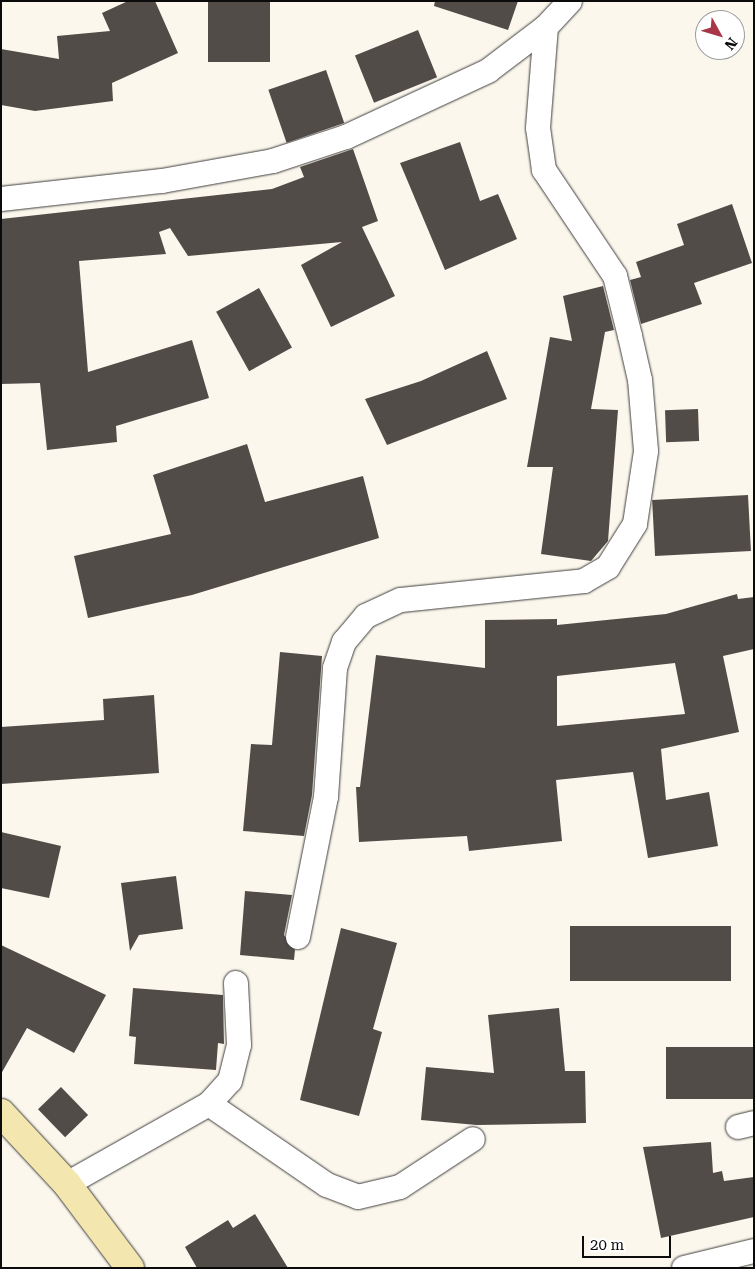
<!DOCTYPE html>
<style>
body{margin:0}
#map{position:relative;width:755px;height:1269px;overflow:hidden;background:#fcf7ec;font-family:"Roboto Serif",serif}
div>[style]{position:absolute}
.building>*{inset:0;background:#524c49;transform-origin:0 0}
.roads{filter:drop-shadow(0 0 1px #3e3e3e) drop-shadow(0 0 1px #3e3e3e)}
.street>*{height:24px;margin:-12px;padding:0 12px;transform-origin:12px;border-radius:12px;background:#fff}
.secondary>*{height:28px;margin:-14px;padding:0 14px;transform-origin:14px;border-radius:14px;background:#f4e6af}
span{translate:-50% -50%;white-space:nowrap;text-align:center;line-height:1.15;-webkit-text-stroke:5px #fff;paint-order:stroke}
.frame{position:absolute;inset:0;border:2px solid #0b0b0b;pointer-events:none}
.north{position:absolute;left:695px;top:10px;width:50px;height:50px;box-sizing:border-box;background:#fff;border:1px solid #9d9d9d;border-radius:50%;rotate:129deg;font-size:14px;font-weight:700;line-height:20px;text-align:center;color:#0b0b0b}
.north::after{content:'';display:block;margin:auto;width:18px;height:22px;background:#a83646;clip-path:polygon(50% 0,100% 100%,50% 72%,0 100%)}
.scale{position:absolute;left:582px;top:1236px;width:89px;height:22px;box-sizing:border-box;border:2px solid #0b0b0b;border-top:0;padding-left:6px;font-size:15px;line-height:18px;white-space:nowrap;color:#0b0b0b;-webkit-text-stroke:4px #fff;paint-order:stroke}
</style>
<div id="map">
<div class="building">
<div style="clip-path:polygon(128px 1px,155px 1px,178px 53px,112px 83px,113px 101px,35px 111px,1px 105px,1px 49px,59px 59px,57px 36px,110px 31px,102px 13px)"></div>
<div style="left:208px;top:1px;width:62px;height:61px"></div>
<div style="clip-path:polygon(435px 1px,518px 1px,508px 30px,434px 6px)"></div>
<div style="left:418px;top:30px;width:51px;height:68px;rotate:68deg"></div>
<div style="left:326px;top:70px;width:56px;height:61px;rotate:71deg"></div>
<div style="clip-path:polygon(460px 142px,480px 201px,498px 194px,517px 239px,445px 270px,400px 163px)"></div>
<div style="clip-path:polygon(353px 149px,378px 221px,362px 227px,395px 296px,331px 327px,301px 265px,342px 242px,188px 256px,170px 228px,159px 232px,166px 254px,79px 261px,88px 372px,192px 340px,209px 398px,116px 426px,117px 442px,47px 450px,40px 383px,1px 384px,1px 219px,272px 189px,304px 177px,300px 167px)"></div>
<div style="clip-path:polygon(732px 204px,752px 263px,694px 283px,702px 304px,641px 324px,630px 280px,641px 277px,636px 262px,684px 245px,677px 224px)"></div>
<div style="clip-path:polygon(603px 286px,614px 330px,605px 332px,591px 409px,618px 410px,608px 541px,591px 561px,541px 554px,553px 467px,527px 467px,550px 337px,572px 341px,563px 296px)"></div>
<div style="left:259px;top:288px;width:68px;height:49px;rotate:61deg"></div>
<div style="clip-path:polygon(487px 351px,507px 399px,387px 445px,365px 399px,421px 381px)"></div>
<div style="left:698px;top:409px;width:32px;height:33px;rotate:88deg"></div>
<div style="clip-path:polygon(247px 444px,265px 502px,363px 476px,379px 538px,192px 595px,88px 618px,74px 556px,171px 534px,153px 475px)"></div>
<div style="left:748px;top:495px;width:56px;height:96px;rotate:87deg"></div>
<div style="clip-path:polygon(evenodd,737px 594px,738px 599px,754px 597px,754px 649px,723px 656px,739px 732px,661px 749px,666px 800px,709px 792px,718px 846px,648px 858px,633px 772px,556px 780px,562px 841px,469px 851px,467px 836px,359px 842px,356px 787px,360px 787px,376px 655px,485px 668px,485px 620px,557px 619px,557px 625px,666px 614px,737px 594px,675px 663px,685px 714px,557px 726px,557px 676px,675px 663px)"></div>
<div style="clip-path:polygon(280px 652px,322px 656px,312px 795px,304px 836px,243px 831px,251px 744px,272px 745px)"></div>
<div style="clip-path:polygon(154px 695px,159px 773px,1px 784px,1px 727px,104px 720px,103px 699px)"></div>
<div style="clip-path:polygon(1px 832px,61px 846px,49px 898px,1px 888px)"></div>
<div style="clip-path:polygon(176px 876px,183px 929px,139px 935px,130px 951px,121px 883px)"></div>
<div style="clip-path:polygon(245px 891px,292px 895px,284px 935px,295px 950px,294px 960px,240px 955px)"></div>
<div style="left:731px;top:926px;width:55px;height:161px;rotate:90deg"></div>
<div style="clip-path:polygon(341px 928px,397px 943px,373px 1029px,382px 1032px,359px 1116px,300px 1100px)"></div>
<div style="clip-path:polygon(1px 945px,106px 995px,74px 1053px,27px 1028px,1px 1074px)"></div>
<div style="clip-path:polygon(133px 988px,223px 995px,224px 1044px,218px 1043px,216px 1070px,134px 1064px,136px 1037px,129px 1036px)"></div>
<div style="clip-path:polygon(559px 1008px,565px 1071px,585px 1071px,586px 1123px,477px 1125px,421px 1120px,426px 1067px,494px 1073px,488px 1015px)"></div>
<div style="left:754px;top:1047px;width:52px;height:88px;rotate:90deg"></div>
<div style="left:61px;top:1087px;width:39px;height:32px;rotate:46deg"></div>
<div style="clip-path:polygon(711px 1142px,713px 1173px,722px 1171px,724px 1181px,754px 1177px,754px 1217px,661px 1238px,643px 1147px)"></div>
<div style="clip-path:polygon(255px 1214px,288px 1268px,197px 1268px,185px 1247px,228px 1220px,233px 1228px)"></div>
</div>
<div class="roads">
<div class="street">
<div style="left:1px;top:199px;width:162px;rotate:-6.4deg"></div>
<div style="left:162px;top:181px;width:113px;rotate:-10.2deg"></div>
<div style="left:273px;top:161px;width:77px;rotate:-18.2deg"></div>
<div style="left:346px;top:137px;width:157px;rotate:-24.9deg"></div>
<div style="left:488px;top:71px;width:73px;rotate:-37.2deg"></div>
<div style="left:298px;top:937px;width:143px;rotate:-78.7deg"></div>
<div style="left:326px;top:797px;width:129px;rotate:-86deg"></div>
<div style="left:335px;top:668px;width:28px;rotate:-71deg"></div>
<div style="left:344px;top:642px;width:34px;rotate:-50deg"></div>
<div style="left:366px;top:616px;width:38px;rotate:-25deg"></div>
<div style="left:401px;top:600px;width:184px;rotate:-5.9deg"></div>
<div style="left:584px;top:581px;width:28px;rotate:-30deg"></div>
<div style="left:608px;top:567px;width:51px;rotate:-57.9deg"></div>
<div style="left:635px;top:524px;width:74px;rotate:-81.4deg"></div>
<div style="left:646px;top:451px;width:71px;rotate:-94.8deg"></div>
<div style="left:640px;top:380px;width:45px;rotate:-102.8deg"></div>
<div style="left:630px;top:336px;width:62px;rotate:-104deg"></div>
<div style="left:615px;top:276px;width:128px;rotate:-123.8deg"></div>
<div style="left:544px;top:170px;width:42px;rotate:-98.1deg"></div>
<div style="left:538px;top:128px;width:101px;rotate:-85.5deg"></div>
<div style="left:546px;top:27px;width:35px;rotate:-47deg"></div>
<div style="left:209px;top:1104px;width:143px;rotate:34.5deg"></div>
<div style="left:327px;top:1185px;width:33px;rotate:21deg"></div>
<div style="left:358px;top:1197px;width:43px;rotate:-13.4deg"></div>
<div style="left:400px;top:1187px;width:87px;rotate:-33.3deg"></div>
<div style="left:738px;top:1127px;width:16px;rotate:-14deg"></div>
<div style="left:67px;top:1184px;width:163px;rotate:-29.4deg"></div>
<div style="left:209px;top:1104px;width:31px;rotate:-48deg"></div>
<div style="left:230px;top:1081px;width:37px;rotate:-76deg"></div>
<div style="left:239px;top:1045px;width:62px;rotate:-92.8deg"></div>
<div style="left:684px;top:1268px;width:72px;rotate:-13.7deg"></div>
</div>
<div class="secondary">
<div style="left:1px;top:1113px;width:97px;rotate:47.1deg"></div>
<div style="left:67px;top:1184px;width:105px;rotate:53.1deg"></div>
</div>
</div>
<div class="frame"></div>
<div class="north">N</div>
<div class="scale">20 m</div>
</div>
